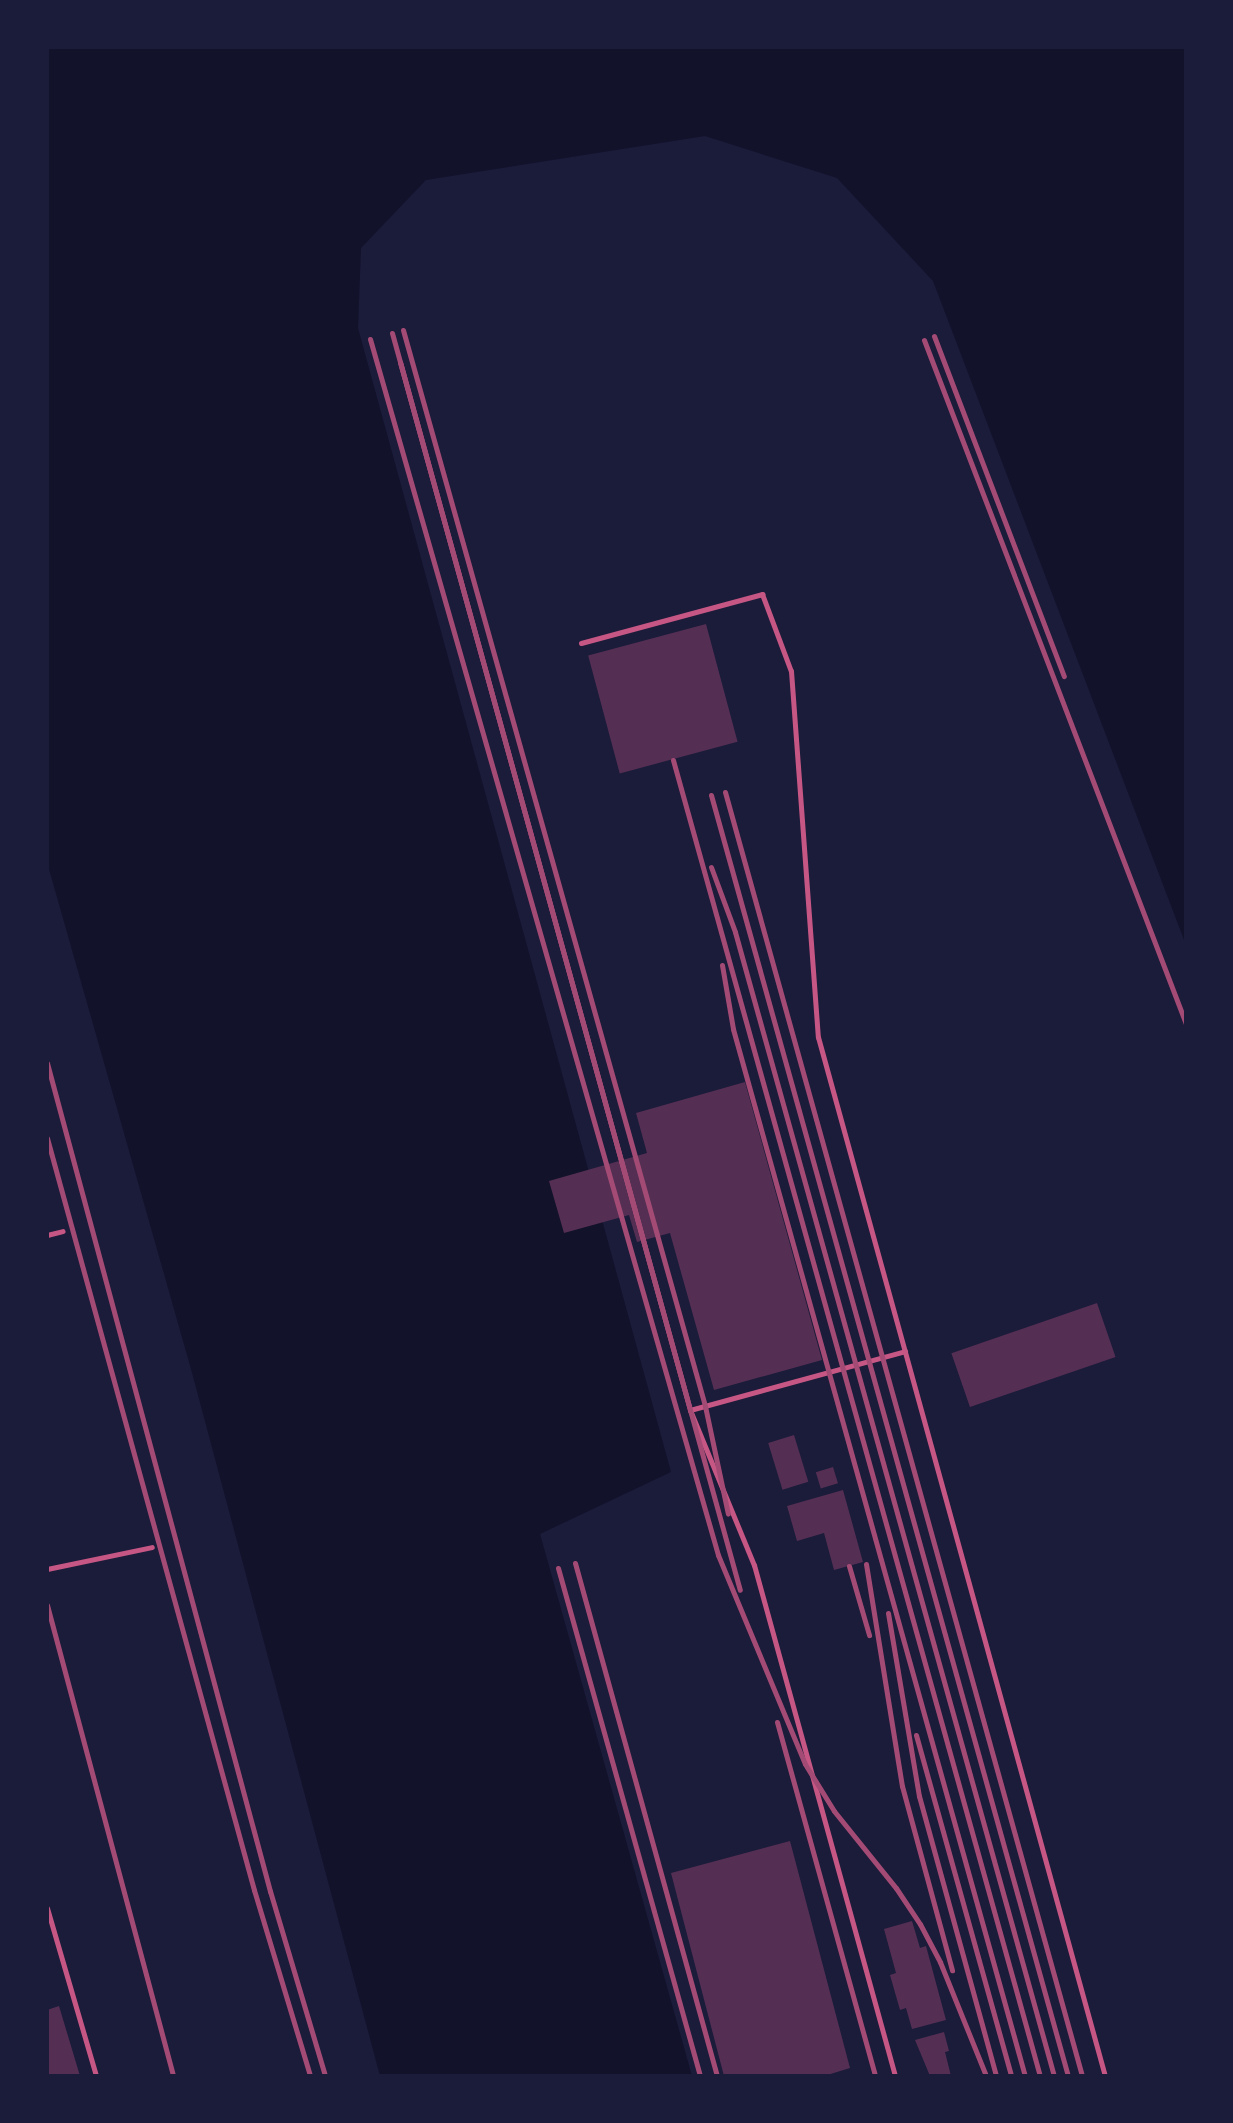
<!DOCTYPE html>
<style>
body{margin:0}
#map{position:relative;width:1233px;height:2123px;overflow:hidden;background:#1b1b3a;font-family:"Sofia Sans Condensed",sans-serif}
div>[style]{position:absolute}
.water>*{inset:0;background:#12122b}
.building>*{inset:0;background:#542f53;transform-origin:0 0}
.service>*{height:5px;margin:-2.5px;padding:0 2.5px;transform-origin:2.5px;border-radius:2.5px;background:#c65784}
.rail>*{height:5px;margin:-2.5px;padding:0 2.5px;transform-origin:2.5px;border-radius:2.5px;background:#a44b75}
span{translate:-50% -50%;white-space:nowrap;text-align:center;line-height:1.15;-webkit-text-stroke:6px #1b1b3a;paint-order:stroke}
.frame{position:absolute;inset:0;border:49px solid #1b1b3a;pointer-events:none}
</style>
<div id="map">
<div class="water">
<div style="clip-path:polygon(47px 47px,1186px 47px,1186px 945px,933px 281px,837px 178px,705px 136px,426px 180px,361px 248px,358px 328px,671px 1472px,540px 1534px,692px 2076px,380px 2076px,191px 1369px,47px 862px)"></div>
</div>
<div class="building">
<div style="left:706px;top:624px;width:122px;height:122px;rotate:75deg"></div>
<div style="clip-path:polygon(745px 1082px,822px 1360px,714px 1390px,670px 1233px,637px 1242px,629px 1215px,564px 1233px,549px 1181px,647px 1153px,636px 1113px)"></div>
<div style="left:1097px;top:1303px;width:57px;height:154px;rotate:71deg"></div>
<div style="left:794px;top:1435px;width:49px;height:27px;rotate:73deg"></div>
<div style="left:833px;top:1467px;width:17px;height:18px;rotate:73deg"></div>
<div style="clip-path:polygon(843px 1490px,863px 1562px,834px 1570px,824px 1533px,797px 1541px,787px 1506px)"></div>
<div style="clip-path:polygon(790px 1841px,850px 2068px,824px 2076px,724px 2076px,671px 1873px)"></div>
<div style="clip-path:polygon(912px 1921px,920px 1948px,926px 1946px,946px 2020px,912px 2029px,906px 2008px,900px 2010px,890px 1975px,896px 1973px,884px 1929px)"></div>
<div style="clip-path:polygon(59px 2006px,80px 2076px,47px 2076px,47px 2010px)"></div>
<div style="clip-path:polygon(944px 2032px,949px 2051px,945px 2052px,951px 2076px,930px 2076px,915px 2040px)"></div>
</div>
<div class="service">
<div style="left:400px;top:362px;width:1087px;rotate:74.53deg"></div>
<div style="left:690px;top:1410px;width:168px;rotate:67.6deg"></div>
<div style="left:754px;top:1565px;width:530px;rotate:74.57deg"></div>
<div style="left:581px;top:643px;width:188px;rotate:-15.1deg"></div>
<div style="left:762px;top:594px;width:82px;rotate:69.4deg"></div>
<div style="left:791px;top:671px;width:367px;rotate:85.8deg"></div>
<div style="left:818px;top:1037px;width:1078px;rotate:74.56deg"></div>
<div style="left:47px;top:1235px;width:16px;rotate:-14deg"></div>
<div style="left:690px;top:1410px;width:223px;rotate:-15.3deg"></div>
<div style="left:47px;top:1569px;width:107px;rotate:-11.8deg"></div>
<div style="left:47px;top:1908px;width:175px;rotate:73.7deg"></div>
</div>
<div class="rail">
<div style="left:403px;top:330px;width:1118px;rotate:74.32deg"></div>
<div style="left:705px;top:1406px;width:110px;rotate:78deg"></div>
<div style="left:392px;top:333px;width:1304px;rotate:74.53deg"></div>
<div style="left:934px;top:336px;width:364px;rotate:69.1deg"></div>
<div style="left:370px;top:339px;width:1265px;rotate:74.03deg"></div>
<div style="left:718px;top:1555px;width:226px;rotate:67.4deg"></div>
<div style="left:805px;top:1764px;width:55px;rotate:58.3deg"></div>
<div style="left:834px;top:1811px;width:99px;rotate:51.2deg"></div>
<div style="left:896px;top:1888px;width:43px;rotate:56.3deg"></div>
<div style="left:920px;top:1924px;width:43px;rotate:62.2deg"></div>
<div style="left:940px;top:1962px;width:123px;rotate:68deg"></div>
<div style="left:924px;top:340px;width:732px;rotate:69.04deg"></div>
<div style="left:673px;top:760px;width:1366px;rotate:74.42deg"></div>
<div style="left:725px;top:792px;width:1333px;rotate:74.46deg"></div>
<div style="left:711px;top:795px;width:1330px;rotate:74.43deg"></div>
<div style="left:711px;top:867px;width:69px;rotate:69.7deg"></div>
<div style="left:735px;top:932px;width:1188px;rotate:74.42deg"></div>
<div style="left:722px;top:965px;width:65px;rotate:80.2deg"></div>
<div style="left:733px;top:1029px;width:1087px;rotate:74.42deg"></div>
<div style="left:47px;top:1063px;width:858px;rotate:74.93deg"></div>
<div style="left:270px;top:1891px;width:193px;rotate:73.4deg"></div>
<div style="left:47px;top:1138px;width:780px;rotate:74.61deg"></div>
<div style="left:254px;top:1890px;width:194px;rotate:73.2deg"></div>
<div style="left:575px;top:1563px;width:532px;rotate:74.53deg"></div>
<div style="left:866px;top:1564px;width:225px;rotate:80.8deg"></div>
<div style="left:902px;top:1786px;width:191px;rotate:74.8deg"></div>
<div style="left:849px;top:1566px;width:72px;rotate:73.8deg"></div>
<div style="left:558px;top:1568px;width:527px;rotate:74.38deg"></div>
<div style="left:47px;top:1605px;width:488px;rotate:75deg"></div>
<div style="left:888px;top:1613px;width:186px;rotate:80.4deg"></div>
<div style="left:919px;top:1796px;width:290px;rotate:74.6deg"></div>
<div style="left:777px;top:1722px;width:367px;rotate:74.5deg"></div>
<div style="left:916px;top:1735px;width:354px;rotate:74.4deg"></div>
</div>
<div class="frame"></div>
</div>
